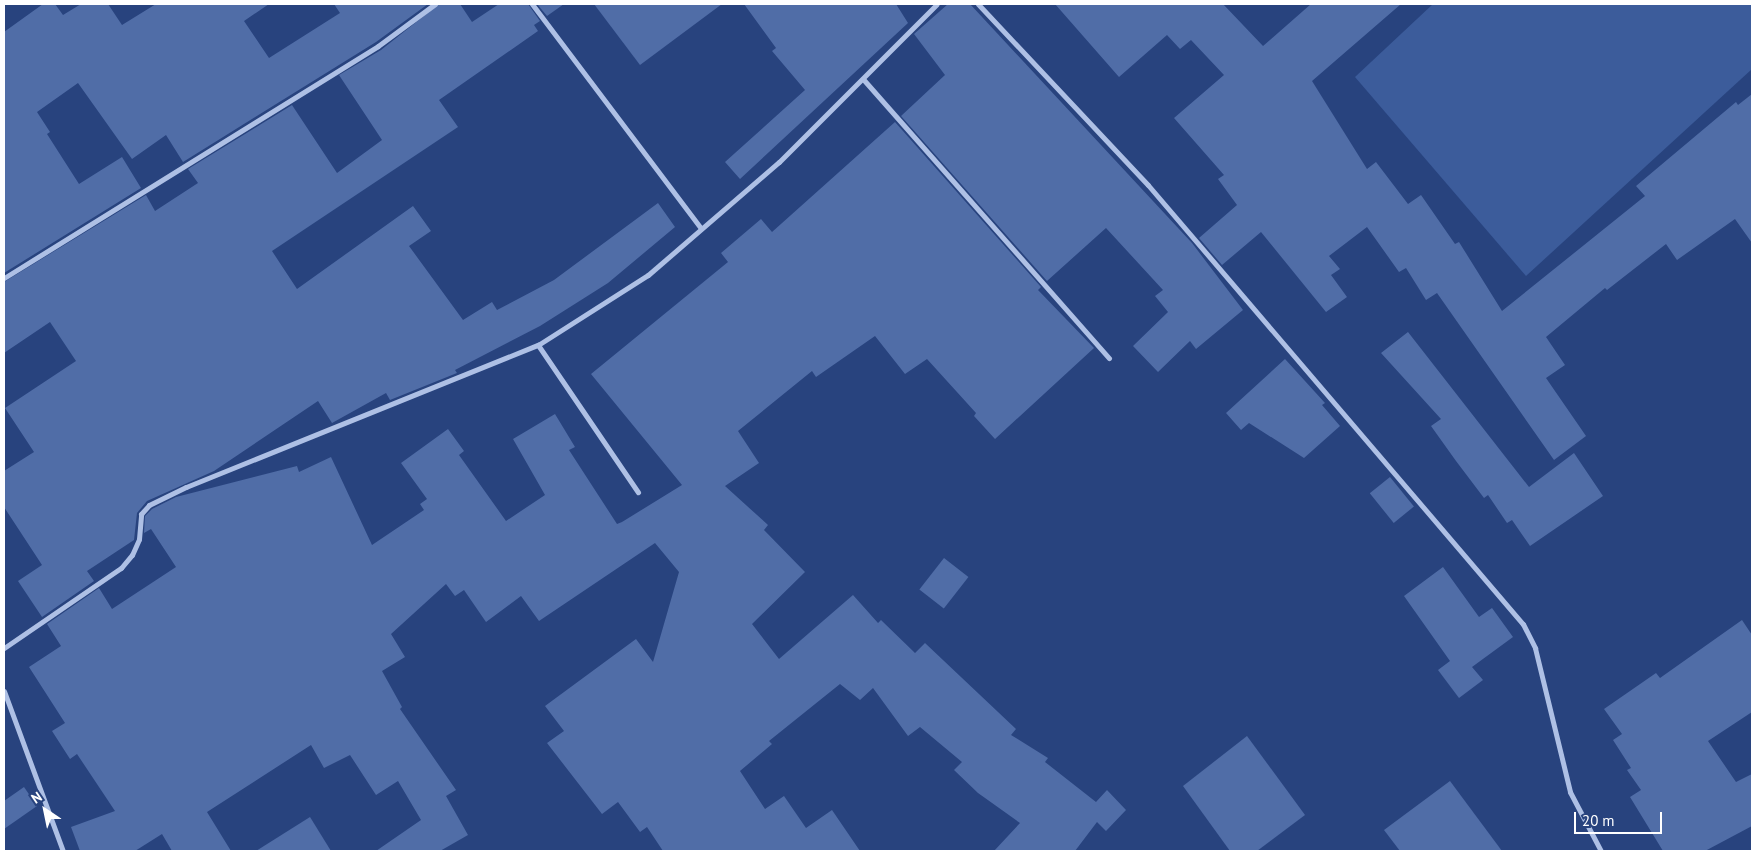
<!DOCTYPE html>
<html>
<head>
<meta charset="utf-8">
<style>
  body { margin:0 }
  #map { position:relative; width:1756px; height:855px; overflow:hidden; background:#28437e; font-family:"PT Sans",sans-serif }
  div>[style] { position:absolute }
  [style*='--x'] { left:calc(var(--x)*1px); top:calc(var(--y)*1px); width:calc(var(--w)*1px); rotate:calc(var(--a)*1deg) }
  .green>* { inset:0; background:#3c5c9b }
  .building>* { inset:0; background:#506da7; transform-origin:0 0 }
  .minor>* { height:5px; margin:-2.5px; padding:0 2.5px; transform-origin:2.5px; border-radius:2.5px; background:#aec0e5 }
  span { translate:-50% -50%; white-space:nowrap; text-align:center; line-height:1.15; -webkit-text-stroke:4px #28437e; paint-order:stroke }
  .frame { position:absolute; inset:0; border:5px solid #fff; pointer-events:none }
  .north { position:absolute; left:20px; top:785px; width:50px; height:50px; -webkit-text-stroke:4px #28437e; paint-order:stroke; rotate:326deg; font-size:14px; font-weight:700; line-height:20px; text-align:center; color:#fff }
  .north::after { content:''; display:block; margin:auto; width:18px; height:22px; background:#fff; clip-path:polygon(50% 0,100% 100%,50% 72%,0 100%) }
  .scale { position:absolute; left:1574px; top:812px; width:88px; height:22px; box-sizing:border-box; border:2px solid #fff; border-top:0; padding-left:6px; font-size:15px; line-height:18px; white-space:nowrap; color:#fff; -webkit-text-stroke:4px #28437e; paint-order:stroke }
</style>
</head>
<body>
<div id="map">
  <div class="green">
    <i style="clip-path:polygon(1433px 4px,1752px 4px,1752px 69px,1526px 276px,1355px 77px)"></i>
  </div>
  <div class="building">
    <i style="clip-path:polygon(43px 4px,55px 4px,63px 15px,81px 4px,108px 4px,122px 25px,156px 4px,269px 4px,244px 21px,269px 58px,340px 13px,334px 4px,428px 4px,376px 42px,183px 162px,166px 135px,132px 159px,78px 83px,37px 112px,50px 132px,47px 134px,79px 184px,122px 157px,141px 188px,4px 273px,4px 32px)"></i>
    <i style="clip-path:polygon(439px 4px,460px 4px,472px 22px,499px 4px,528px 4px,540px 21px,534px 25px,538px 31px,439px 100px,458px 127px,272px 251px,297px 289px,413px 206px,431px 231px,409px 246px,463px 320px,492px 302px,497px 310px,554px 280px,658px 203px,675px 227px,608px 283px,540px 326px,455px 370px,457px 373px,390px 400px,386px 393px,332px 423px,318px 401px,214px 471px,147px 501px,137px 513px,134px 540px,87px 571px,94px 581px,42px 617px,18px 581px,42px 565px,4px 507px,4px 471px,34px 452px,5px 408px,76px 361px,50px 322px,4px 353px,4px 282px,146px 195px,155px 211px,198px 183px,188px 169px,292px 105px,337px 173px,382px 140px,339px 75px,381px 50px)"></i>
    <i style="clip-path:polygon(537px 4px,564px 4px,547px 16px)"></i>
    <i style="clip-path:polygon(594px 4px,722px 4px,640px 65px)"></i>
    <i style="clip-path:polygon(744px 4px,896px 4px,908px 23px,740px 179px,725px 162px,805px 90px,772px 51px,776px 48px)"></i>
    <i style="clip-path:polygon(948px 4px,970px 4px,1192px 243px,1243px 310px,1196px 349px,1190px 341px,1158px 372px,1133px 346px,1168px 312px,1155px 296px,1163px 290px,1106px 228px,1047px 281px,901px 116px,945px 75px,914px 34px)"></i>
    <i style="clip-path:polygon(1055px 4px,1223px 4px,1263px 46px,1311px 4px,1401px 4px,1312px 81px,1367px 169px,1376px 162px,1408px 204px,1421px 195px,1455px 244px,1459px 242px,1502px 311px,1645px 196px,1636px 186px,1736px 102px,1738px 105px,1752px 94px,1752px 243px,1735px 219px,1677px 260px,1666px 244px,1607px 290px,1605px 288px,1546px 337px,1565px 365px,1546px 378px,1586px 436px,1554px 460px,1437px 293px,1426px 300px,1406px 268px,1399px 272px,1367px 227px,1329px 256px,1340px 269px,1331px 275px,1347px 297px,1326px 312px,1261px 232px,1222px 265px,1199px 238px,1237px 205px,1218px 179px,1224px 175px,1174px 118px,1224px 75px,1191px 40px,1180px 49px,1167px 35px,1119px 77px)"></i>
    <i style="clip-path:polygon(895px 122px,1041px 287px,1038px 290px,1094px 348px,995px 439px,974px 416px,976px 413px,927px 359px,905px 374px,875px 336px,816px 377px,812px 371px,738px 431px,759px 463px,725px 486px,768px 525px,764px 530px,805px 572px,752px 624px,779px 659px,853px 595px,878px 623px,881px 620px,915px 653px,925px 643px,1016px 729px,1011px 735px,1048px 758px,1045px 762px,1096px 802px,1107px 790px,1126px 810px,1106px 831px,1097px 822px,1075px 851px,994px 851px,1020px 823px,978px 793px,954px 770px,962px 762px,920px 727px,908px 736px,873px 688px,860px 700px,840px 684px,769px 741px,772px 744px,740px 771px,765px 809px,784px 796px,806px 828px,832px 810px,860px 851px,663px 851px,647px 827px,640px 832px,618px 802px,602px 814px,547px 743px,564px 731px,545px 706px,636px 639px,653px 662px,679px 572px,655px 543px,539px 621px,521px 596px,486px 622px,464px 590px,455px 596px,446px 584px,391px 634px,405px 657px,382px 671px,402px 707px,400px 709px,456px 790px,446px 796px,468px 835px,440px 851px,376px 851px,421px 820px,398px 781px,376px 795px,350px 755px,324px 768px,311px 745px,207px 812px,231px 851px,172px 851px,162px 834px,135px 851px,80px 851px,71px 827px,115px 811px,77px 754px,70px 759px,52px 731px,65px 723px,29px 667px,61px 646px,47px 624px,99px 588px,112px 609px,176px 567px,151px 529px,144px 533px,145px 516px,152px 509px,176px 497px,297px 466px,299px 472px,331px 457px,372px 545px,424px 510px,420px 504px,427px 499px,401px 463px,448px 429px,464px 451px,459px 455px,506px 521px,545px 495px,513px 439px,555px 414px,575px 447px,569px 450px,617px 524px,622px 522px,682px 485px,591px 374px,728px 262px,721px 253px,761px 219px,772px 232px)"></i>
    <i style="clip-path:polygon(1408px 332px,1529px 487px,1574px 453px,1603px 496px,1530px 546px,1512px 520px,1507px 523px,1488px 495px,1484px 498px,1456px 461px,1431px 426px,1441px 419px,1381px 353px)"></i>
    <i style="clip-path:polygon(1285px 359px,1325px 403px,1322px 405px,1340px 426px,1304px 458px,1249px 423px,1241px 430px,1226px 413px)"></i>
    <i style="left:1390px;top:477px;width:38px;height:26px;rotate:51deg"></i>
    <i style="left:944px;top:558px;width:31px;height:40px;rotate:38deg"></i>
    <i style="clip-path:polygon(1443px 567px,1479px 617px,1492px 608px,1513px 637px,1472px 667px,1483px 680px,1459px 698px,1438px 670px,1450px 661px,1404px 596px)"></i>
    <i style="clip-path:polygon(1742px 620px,1752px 635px,1752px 712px,1708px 741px,1736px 782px,1752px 774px,1752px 826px,1705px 851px,1663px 851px,1630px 797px,1641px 790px,1627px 770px,1631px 768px,1613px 740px,1622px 734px,1604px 709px,1656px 673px,1660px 678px)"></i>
    <i style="clip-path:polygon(1247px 736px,1305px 815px,1257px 851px,1230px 851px,1183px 786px)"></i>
    <i style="clip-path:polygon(1450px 781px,1502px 851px,1400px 851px,1384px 830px)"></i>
    <i style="clip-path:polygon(24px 787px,37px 806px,4px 829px,4px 801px)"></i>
    <i style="clip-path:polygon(310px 817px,331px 851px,256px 851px)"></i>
  </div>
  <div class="minor">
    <i style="--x:532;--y:4;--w:281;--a:53"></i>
    <i style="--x:978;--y:4;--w:248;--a:46.8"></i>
    <i style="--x:1148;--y:185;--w:577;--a:49.5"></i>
    <i style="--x:1523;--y:624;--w:27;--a:63"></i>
    <i style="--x:1535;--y:648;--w:148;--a:76.3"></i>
    <i style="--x:1570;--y:792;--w:67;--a:62.3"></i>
    <i style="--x:863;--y:79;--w:372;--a:48.6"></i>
    <i style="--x:4;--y:278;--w:440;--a:-31.8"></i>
    <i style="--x:378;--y:46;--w:71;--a:-36.4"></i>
    <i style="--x:538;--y:345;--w:178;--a:55.8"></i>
    <i style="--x:4;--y:648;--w:142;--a:-34.4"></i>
    <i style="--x:121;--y:568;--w:17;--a:-50"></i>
    <i style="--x:132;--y:555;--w:17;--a:-66"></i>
    <i style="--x:139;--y:539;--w:25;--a:-85"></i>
    <i style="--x:141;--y:514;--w:12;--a:-48"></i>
    <i style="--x:149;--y:505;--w:41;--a:-25.9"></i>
    <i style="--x:186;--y:487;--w:380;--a:-22"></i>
    <i style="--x:538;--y:345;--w:130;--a:-32.5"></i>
    <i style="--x:648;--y:275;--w:173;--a:-40.8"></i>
    <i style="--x:779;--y:162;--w:223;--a:-45"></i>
    <i style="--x:4;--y:691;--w:171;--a:69.8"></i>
  </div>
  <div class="frame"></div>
  <div class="north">N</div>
  <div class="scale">20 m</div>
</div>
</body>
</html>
